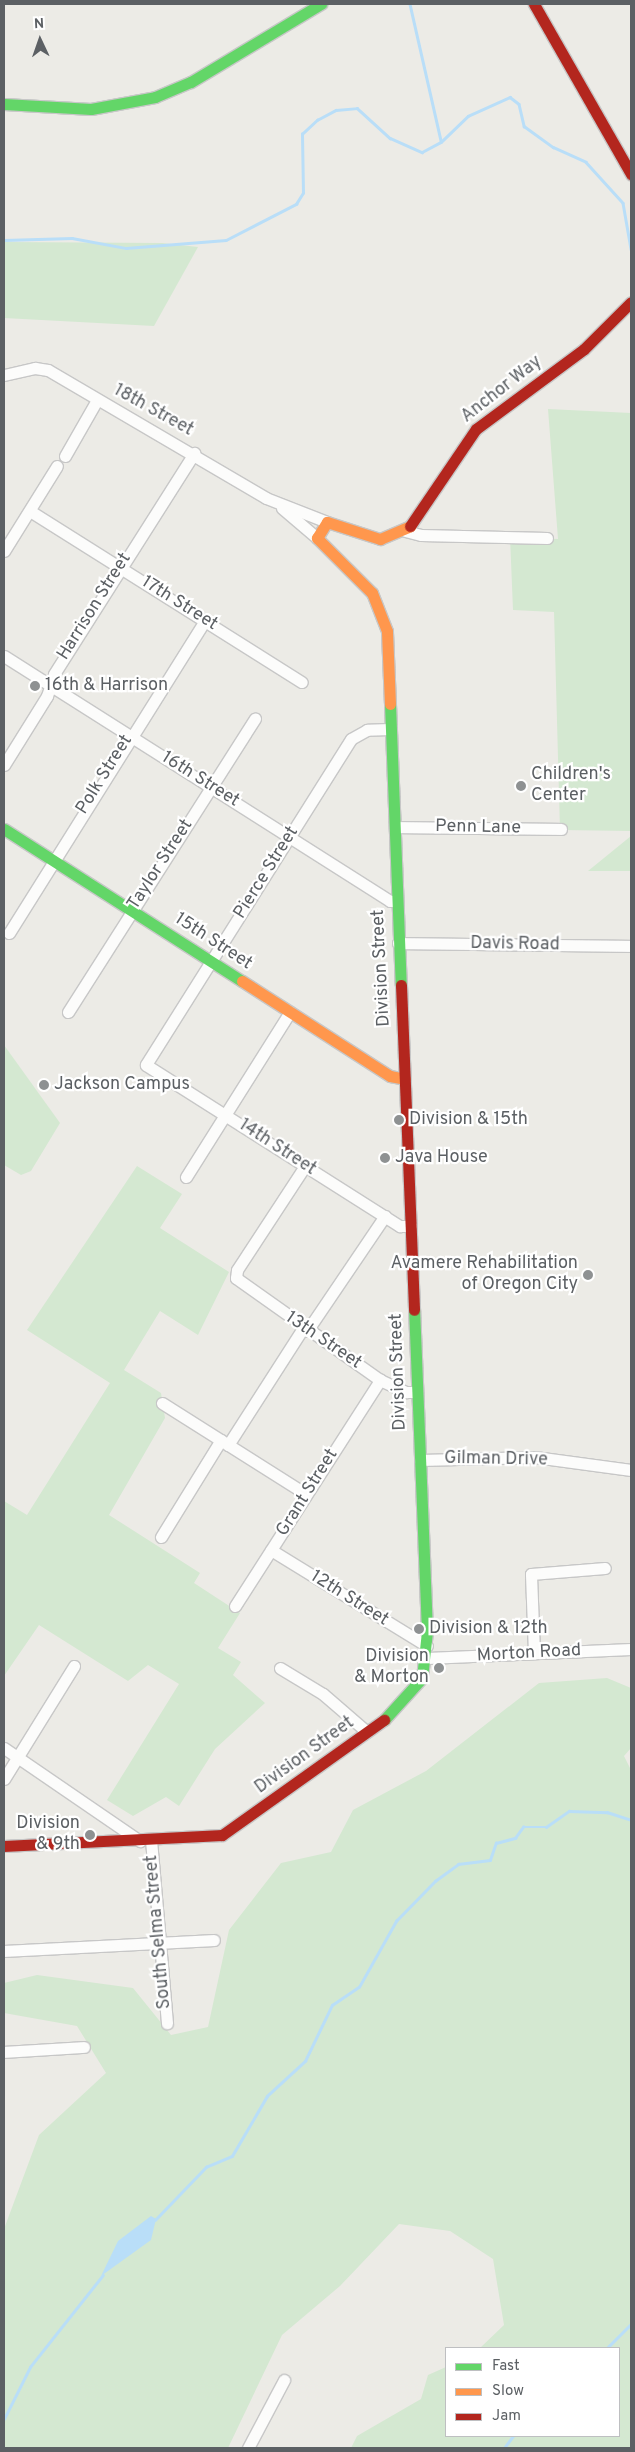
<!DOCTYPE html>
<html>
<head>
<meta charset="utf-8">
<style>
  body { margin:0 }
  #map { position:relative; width:635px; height:2452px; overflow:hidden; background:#ecebe6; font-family:Overpass,sans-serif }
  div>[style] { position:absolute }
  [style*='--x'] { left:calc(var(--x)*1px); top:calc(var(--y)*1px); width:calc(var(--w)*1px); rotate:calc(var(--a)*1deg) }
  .green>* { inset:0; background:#d4e8d1 }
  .water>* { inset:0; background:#b9def8 }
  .stream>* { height:2.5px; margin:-1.25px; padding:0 1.25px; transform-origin:1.25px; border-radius:1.25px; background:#b9def8 }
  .roads { filter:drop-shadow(1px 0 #c7c7c7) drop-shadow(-1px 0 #c7c7c7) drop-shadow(0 1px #c7c7c7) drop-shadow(0 -1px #c7c7c7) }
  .street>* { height:11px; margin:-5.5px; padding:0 5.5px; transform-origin:5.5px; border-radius:5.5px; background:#fcfcfb }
  .fast>* { height:11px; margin:-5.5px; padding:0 5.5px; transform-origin:5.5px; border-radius:5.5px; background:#63d668 }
  .slow>* { height:11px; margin:-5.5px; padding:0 5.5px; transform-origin:5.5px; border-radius:5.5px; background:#ff974d }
  .jam>* { height:11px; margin:-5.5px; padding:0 5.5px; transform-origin:5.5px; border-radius:5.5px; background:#b3261e }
  .dots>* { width:14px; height:14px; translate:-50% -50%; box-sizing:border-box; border:2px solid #fff; border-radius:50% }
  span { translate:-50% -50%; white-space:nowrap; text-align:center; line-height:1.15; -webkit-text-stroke:4.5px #fff; paint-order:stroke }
  .street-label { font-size:18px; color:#5c6064 }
  .poi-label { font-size:18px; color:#5c6064 }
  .left { translate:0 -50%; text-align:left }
  .right { translate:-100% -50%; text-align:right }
  .frame { position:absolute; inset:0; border:5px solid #5c6064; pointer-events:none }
  .legend { position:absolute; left:445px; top:2347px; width:175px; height:90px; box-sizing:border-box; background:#fff; border:1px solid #bebfc1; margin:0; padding:6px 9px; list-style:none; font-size:15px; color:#5c6064 }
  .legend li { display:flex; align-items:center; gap:10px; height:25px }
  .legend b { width:25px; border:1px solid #bebfc1 }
  .north { position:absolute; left:15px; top:15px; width:50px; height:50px; -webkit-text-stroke:4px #fff; paint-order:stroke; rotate:357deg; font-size:14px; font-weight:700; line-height:20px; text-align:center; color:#5c6064 }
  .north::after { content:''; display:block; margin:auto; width:18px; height:22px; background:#5c6064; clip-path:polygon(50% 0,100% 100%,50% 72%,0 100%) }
</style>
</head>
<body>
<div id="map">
  <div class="green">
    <i style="clip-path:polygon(4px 242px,162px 243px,198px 247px,154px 326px,4px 318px)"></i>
    <i style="clip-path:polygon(548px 409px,631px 413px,631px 831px,560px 830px,554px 612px,513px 610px,510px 537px,558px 539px)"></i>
    <i style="clip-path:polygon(631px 836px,631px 871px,588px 871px)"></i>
    <i style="clip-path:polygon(4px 1045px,60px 1123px,31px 1171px,21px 1175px,4px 1165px)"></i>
    <i style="clip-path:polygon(137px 1166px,182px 1194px,160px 1228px,229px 1272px,198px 1335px,160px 1311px,124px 1370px,161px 1393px,165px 1418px,109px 1515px,200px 1573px,194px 1583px,240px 1613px,218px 1648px,241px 1662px,233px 1675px,265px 1703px,215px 1749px,179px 1806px,166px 1797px,133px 1816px,107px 1800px,179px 1684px,148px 1665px,128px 1681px,39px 1625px,4px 1676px,4px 1501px,27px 1515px,110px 1383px,27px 1330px)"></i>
    <i style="clip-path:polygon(607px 1678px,631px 1688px,631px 1748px,624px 1756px,631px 1770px,631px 2448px,351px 2448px,357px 2436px,421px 2399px,428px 2375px,446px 2367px,446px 2436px,619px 2436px,619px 2348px,480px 2348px,504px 2325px,493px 2259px,450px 2231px,399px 2224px,340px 2286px,282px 2335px,228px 2448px,4px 2448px,4px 2229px,39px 2135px,106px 2073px,77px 2026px,4px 2013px,4px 1983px,37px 1975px,133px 1988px,171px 2035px,208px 2027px,229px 1930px,281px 1863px,331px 1852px,353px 1810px,426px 1771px,539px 1683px)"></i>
  </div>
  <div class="water">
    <i style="clip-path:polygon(151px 2216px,156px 2219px,151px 2240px,101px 2276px,118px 2241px)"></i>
  </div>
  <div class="stream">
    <i style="--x:410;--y:4;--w:140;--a:77.2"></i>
    <i style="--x:4;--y:240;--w:68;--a:-1.7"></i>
    <i style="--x:72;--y:238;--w:55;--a:10.5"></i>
    <i style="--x:126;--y:248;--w:100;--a:-4.6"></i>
    <i style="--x:226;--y:240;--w:79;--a:-27.2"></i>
    <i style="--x:296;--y:204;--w:13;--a:-58"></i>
    <i style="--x:303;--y:193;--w:59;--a:-91"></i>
    <i style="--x:302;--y:134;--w:21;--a:-43"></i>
    <i style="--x:317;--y:120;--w:21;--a:-28"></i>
    <i style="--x:336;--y:110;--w:21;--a:-5"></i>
    <i style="--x:357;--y:108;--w:45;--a:42.3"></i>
    <i style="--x:390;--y:138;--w:35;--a:24"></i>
    <i style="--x:422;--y:152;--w:21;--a:-28"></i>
    <i style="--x:441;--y:142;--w:37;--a:-44"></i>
    <i style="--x:468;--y:116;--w:46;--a:-24.3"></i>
    <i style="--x:510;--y:97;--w:11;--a:38"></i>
    <i style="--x:519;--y:104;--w:23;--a:77"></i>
    <i style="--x:524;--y:126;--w:36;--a:36"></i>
    <i style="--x:553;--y:147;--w:36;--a:24"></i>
    <i style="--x:586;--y:162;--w:55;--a:47.9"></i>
    <i style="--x:623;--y:203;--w:47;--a:80.1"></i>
    <i style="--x:155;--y:2220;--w:74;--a:-46.1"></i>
    <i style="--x:206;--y:2167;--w:28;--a:-23"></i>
    <i style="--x:232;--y:2156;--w:69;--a:-59.7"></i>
    <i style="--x:267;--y:2096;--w:52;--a:-42.6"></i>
    <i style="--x:305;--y:2061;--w:62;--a:-64.3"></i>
    <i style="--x:332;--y:2005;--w:32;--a:-34"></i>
    <i style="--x:359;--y:1987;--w:76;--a:-60.7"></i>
    <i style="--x:396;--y:1921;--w:56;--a:-45.7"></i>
    <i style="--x:435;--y:1881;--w:29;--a:-36"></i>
    <i style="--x:458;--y:1864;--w:32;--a:-7"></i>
    <i style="--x:490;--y:1860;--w:18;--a:-71"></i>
    <i style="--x:496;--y:1843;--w:20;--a:-15"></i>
    <i style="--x:515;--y:1838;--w:14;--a:-54"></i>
    <i style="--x:523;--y:1827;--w:23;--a:0"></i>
    <i style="--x:546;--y:1827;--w:28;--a:-35"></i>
    <i style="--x:569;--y:1811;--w:38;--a:2"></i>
    <i style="--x:607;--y:1812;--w:25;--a:18"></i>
    <i style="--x:607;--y:2348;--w:34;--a:-45"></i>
    <i style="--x:4;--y:2419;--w:58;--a:-63.4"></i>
    <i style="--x:30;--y:2367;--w:117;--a:-51.6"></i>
    <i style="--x:504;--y:2448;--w:15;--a:-53"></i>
  </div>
  <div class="roads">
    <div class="street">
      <i style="--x:4;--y:375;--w:32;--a:-13"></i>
      <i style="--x:35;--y:368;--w:13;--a:9"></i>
      <i style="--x:48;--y:370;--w:253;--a:30.4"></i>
      <i style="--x:266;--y:498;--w:66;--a:21.5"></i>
      <i style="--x:65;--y:456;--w:64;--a:-60.3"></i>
      <i style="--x:282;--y:508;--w:46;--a:40.6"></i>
      <i style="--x:30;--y:511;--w:321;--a:32.2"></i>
      <i style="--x:405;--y:531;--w:16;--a:14"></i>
      <i style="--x:421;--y:535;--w:126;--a:1.4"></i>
      <i style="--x:4;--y:551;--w:100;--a:-58.1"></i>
      <i style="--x:4;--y:656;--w:457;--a:32.4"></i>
      <i style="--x:390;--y:901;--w:6;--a:0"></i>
      <i style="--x:390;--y:729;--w:23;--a:178"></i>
      <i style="--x:367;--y:730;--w:18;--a:151"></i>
      <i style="--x:351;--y:739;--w:385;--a:122.2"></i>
      <i style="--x:146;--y:1065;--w:301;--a:32.4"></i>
      <i style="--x:400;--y:1226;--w:11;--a:0"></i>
      <i style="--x:4;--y:765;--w:81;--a:-58.1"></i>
      <i style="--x:47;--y:696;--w:23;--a:-72"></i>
      <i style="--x:54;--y:674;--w:262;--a:-57.6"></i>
      <i style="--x:395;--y:827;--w:166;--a:0.7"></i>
      <i style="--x:9;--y:933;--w:369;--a:-57.9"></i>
      <i style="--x:398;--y:943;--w:233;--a:0.7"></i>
      <i style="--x:68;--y:1012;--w:348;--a:-57.5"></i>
      <i style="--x:305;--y:1166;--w:124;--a:123.2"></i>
      <i style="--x:237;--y:1270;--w:8;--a:97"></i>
      <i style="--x:236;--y:1278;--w:176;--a:35.3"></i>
      <i style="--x:380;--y:1380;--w:29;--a:25"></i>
      <i style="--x:406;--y:1392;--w:11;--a:0"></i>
      <i style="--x:186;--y:1177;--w:195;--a:-57.8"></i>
      <i style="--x:307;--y:1331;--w:139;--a:-55.9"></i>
      <i style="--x:162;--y:1403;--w:170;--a:32.3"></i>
      <i style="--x:228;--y:1445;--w:139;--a:-57.3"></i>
      <i style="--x:420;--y:1460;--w:115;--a:-1.5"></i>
      <i style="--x:535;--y:1457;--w:97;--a:7.7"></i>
      <i style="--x:161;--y:1537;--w:114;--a:-58.3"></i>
      <i style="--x:271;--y:1550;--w:183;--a:31.6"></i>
      <i style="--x:235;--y:1606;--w:269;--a:-57.3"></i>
      <i style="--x:534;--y:1653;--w:79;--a:-92.2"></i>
      <i style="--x:531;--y:1574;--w:74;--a:-4.6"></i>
      <i style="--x:427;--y:1658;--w:204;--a:-2.5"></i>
      <i style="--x:280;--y:1668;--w:50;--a:31.2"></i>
      <i style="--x:323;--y:1694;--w:58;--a:40.8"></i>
      <i style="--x:4;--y:1748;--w:165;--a:34.4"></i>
      <i style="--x:4;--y:1779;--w:133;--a:-58.2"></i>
      <i style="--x:151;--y:1840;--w:184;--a:85"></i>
      <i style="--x:4;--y:1951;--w:210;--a:-3"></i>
      <i style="--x:4;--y:2052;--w:80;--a:-3.6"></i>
      <i style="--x:248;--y:2448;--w:77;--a:-62.1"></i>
    </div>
    <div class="fast">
      <i style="--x:4;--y:104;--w:87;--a:3.3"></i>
      <i style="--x:91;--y:109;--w:65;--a:-10.6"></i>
      <i style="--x:155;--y:97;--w:39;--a:-23"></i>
      <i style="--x:191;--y:82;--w:152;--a:-31"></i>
      <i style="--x:390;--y:704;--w:281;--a:87.8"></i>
      <i style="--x:4;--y:829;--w:282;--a:32.6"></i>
      <i style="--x:384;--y:1720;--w:57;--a:-47.9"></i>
      <i style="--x:422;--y:1678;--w:47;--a:-83.9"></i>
      <i style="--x:427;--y:1631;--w:321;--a:-92.3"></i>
    </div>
    <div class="slow">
      <i style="--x:390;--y:704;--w:73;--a:-92.4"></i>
      <i style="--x:387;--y:631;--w:41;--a:-111.5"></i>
      <i style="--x:372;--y:593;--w:78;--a:-135"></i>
      <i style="--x:317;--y:538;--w:19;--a:-58"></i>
      <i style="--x:327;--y:522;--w:56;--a:17.8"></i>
      <i style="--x:380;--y:539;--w:33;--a:-23"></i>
      <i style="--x:242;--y:981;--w:176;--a:32.7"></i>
      <i style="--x:390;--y:1076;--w:15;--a:11"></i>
    </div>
    <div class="jam">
      <i style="--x:534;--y:4;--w:196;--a:60.3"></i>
      <i style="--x:410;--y:526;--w:117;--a:-55.8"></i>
      <i style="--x:476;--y:429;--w:134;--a:-36.5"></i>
      <i style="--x:584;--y:349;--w:66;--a:-45"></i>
      <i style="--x:401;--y:985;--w:325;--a:87.7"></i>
      <i style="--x:4;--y:1846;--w:218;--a:-2.9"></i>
      <i style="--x:222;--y:1835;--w:199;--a:-35.4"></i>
    </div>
  </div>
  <div class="dots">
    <i style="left:35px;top:686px;background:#8e9192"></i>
    <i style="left:521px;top:786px;background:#8e9192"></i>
    <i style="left:44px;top:1085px;background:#8e9192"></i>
    <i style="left:399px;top:1120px;background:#8e9192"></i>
    <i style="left:385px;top:1158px;background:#8e9192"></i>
    <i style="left:588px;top:1275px;background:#8e9192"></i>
    <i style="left:419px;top:1629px;background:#8e9192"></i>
    <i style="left:439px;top:1668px;background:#8e9192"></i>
    <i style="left:90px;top:1835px;background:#8e9192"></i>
  </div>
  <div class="street-label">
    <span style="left:502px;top:390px;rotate:-38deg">Anchor Way</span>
    <span style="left:153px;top:411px;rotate:29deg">18th Street</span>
    <span style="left:179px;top:604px;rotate:32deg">17th Street</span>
    <span style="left:95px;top:607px;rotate:-58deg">Harrison Street</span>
    <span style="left:105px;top:775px;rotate:-58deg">Polk Street</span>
    <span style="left:200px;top:780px;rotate:32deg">16th Street</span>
    <span style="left:478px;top:828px;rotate:1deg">Penn Lane</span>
    <span style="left:161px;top:865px;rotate:-57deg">Taylor Street</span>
    <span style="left:267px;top:873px;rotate:-58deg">Pierce Street</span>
    <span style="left:213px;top:942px;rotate:33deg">15th Street</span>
    <span style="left:515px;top:945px;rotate:1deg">Davis Road</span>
    <span style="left:382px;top:968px;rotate:-93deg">Division Street</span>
    <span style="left:277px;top:1148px;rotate:33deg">14th Street</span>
    <span style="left:323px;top:1341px;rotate:34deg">13th Street</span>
    <span style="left:399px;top:1372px;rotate:-92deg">Division Street</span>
    <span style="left:496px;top:1460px;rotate:1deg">Gilman Drive</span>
    <span style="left:308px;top:1493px;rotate:-58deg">Grant Street</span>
    <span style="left:349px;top:1599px;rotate:32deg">12th Street</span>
    <span style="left:529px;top:1654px;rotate:-3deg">Morton Road</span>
    <span style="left:305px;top:1756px;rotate:-36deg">Division Street</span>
    <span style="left:159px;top:1932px;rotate:-95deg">South Selma Street</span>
  </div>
  <div class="poi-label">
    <span class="left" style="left:45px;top:686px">16th &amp; Harrison</span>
    <span class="left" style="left:531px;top:786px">Children's<br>Center</span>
    <span class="left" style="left:54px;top:1085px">Jackson Campus</span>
    <span class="left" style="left:409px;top:1120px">Division &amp; 15th</span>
    <span class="left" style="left:395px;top:1158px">Java House</span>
    <span class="right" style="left:578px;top:1275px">Avamere Rehabilitation<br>of Oregon City</span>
    <span class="left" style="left:429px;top:1629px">Division &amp; 12th</span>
    <span class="right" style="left:429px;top:1668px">Division<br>&amp; Morton</span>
    <span class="right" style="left:80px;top:1835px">Division<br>&amp; 9th</span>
  </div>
  <div class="frame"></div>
  <ul class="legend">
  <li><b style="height:6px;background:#63d668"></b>Fast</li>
  <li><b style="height:6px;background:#ff974d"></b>Slow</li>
  <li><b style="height:6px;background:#b3261e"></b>Jam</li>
  </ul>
  <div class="north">N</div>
</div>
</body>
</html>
